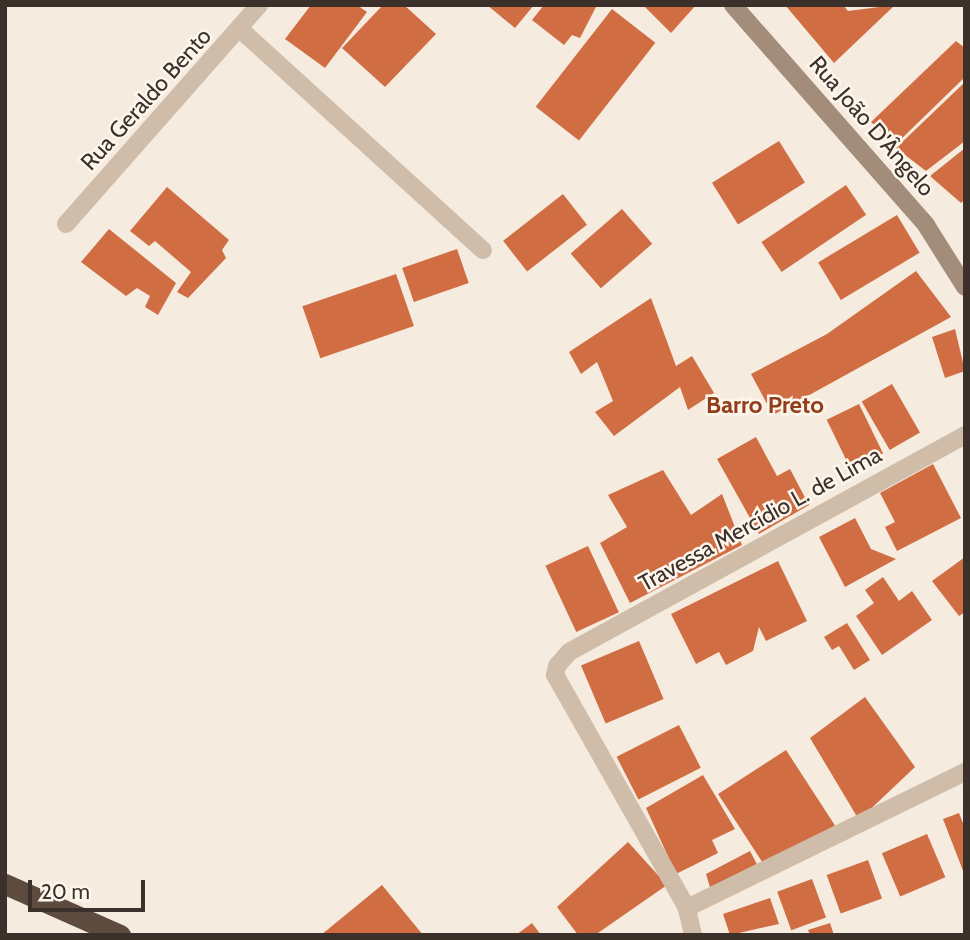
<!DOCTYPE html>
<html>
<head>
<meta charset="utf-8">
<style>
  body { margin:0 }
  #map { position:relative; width:970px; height:940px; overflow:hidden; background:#f5ecdf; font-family:Cabin,sans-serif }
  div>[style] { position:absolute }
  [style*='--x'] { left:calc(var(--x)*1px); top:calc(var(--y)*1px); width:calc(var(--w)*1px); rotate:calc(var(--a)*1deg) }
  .building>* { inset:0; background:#d06d43; transform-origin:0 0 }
  .street>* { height:18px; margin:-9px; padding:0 9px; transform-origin:9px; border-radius:9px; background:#cfbdaa }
  .secondary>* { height:18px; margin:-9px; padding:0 9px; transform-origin:9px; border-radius:9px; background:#a38c7a }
  .highway>* { height:21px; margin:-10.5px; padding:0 10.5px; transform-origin:10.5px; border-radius:10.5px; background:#5d4b40 }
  span { translate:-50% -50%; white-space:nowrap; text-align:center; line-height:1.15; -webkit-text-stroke:5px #fcf6ed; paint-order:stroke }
  .street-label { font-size:23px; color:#3c302a }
  .neighbourhood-label { font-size:24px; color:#923e1b; font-weight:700 }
  .frame { position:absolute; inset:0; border:7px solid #3c302a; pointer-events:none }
  .scale { position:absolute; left:28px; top:880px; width:117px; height:32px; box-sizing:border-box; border:4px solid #3c302a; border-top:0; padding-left:9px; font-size:21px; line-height:24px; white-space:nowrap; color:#3c302a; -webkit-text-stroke:5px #fcf6ed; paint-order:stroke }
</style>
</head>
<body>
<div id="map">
  <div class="building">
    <i style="clip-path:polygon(311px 5px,357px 5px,367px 12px,325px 68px,285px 39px)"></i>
    <i style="clip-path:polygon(383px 5px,404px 5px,436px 34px,385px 87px,342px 48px)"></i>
    <i style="clip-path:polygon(487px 5px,534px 5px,515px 28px)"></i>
    <i style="clip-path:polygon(544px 5px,597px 5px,580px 38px,572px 35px,564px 45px,532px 20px)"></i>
    <i style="clip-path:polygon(643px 5px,696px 5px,671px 33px)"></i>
    <i style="clip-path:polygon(785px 5px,843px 5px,848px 11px,895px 5px,834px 63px)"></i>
    <i style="left:612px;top:9px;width:55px;height:124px;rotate:38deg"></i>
    <i style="clip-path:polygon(956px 41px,965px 48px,965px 77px,896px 144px,871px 122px)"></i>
    <i style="clip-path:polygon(965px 82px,965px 141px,926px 171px,896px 148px)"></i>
    <i style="left:779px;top:141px;width:49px;height:79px;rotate:58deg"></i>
    <i style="clip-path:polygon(965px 148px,965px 199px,961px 203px,930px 176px)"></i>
    <i style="left:846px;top:185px;width:36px;height:102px;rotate:56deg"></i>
    <i style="clip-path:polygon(167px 187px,229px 240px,222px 250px,226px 258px,188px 298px,177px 292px,191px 272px,155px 241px,149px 246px,130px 231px)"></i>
    <i style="left:563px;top:194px;width:39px;height:76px;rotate:52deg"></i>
    <i style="left:622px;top:209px;width:46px;height:68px;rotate:49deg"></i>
    <i style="left:897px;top:215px;width:44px;height:92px;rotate:59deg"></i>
    <i style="clip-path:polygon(109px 229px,176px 283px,158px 315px,145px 307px,150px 296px,137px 288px,126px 296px,81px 262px)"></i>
    <i style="left:457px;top:249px;width:36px;height:58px;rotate:71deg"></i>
    <i style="clip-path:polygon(916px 271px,951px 317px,773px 415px,751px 374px,827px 334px)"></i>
    <i style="left:396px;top:274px;width:55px;height:99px;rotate:71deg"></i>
    <i style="clip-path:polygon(651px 298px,676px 366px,692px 356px,714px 393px,688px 410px,680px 387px,614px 436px,595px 412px,613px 401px,597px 362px,581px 374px,569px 352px)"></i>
    <i style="clip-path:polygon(955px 329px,965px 371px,945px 378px,932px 337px)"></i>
    <i style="left:892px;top:384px;width:56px;height:35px;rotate:60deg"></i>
    <i style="left:859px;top:404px;width:55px;height:36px;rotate:64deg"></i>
    <i style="clip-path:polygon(756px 437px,777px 476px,790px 469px,809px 505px,759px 534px,717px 459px)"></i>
    <i style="clip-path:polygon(933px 464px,961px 518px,897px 551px,885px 527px,895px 522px,880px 493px)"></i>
    <i style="clip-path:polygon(663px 470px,691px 515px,722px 494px,742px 545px,630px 603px,600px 543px,627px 527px,608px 495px)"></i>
    <i style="clip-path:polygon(855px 518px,871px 549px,896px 559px,845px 587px,819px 537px)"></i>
    <i style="left:588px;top:546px;width:73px;height:47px;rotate:65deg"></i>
    <i style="clip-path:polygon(965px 557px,965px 612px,959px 616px,932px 581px)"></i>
    <i style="clip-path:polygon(778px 561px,807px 621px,766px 641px,759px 627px,753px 651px,726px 665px,719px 652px,696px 664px,671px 614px)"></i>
    <i style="clip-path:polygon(883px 577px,899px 601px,912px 591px,932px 620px,882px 655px,856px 616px,874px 603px,865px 590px)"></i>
    <i style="clip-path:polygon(847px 623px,870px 660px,854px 670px,839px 646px,832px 650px,824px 637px)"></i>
    <i style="left:639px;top:641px;width:63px;height:63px;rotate:67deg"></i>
    <i style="clip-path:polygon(865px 697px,915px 767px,859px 820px,810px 738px)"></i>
    <i style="left:679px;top:725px;width:48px;height:70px;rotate:63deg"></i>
    <i style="left:786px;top:750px;width:90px;height:81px;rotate:57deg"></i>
    <i style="clip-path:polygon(703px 775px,735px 829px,712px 840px,718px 853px,676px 874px,646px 808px)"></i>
    <i style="clip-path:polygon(959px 813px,965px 828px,965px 876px,943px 819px)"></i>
    <i style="left:927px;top:834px;width:47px;height:49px;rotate:67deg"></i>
    <i style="clip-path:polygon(628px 842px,667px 885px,595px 935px,578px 935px,557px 907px)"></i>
    <i style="clip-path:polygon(750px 851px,761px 872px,712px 894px,706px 874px)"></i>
    <i style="left:868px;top:860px;width:41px;height:44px;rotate:70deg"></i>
    <i style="left:812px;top:879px;width:41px;height:37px;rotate:70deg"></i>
    <i style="clip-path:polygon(382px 885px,423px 935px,321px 935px)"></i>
    <i style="clip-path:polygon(770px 898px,779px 924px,730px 935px,723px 914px)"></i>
    <i style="clip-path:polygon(532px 923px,541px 935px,516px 935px)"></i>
    <i style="clip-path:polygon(830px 923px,834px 935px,810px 935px,808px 930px)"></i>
  </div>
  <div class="street">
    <i style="--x:241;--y:30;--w:327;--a:42.3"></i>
    <i style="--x:66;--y:224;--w:292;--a:-48.6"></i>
    <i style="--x:687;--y:908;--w:309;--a:-26.1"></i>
    <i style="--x:693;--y:935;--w:28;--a:-103"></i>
    <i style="--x:687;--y:908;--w:268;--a:-119.5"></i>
    <i style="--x:555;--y:675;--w:9;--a:-77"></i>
    <i style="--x:557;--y:666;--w:18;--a:-49"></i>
    <i style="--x:569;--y:652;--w:452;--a:-28.7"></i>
  </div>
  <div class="secondary">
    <i style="--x:733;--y:5;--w:293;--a:48.7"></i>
    <i style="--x:926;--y:225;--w:73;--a:57.8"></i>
  </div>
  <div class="highway">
    <i style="--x:5;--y:884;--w:126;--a:23.9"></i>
  </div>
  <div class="street-label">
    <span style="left:146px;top:99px;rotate:-48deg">Rua Geraldo Bento</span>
    <span style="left:872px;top:126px;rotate:49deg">Rua João D'Ângelo</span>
    <span style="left:760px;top:519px;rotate:-29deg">Travessa Mercídio L. de Lima</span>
  </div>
  <div class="neighbourhood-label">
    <span style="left:765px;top:405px">Barro Preto</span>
  </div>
  <div class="frame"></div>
  <div class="scale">20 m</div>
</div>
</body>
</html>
